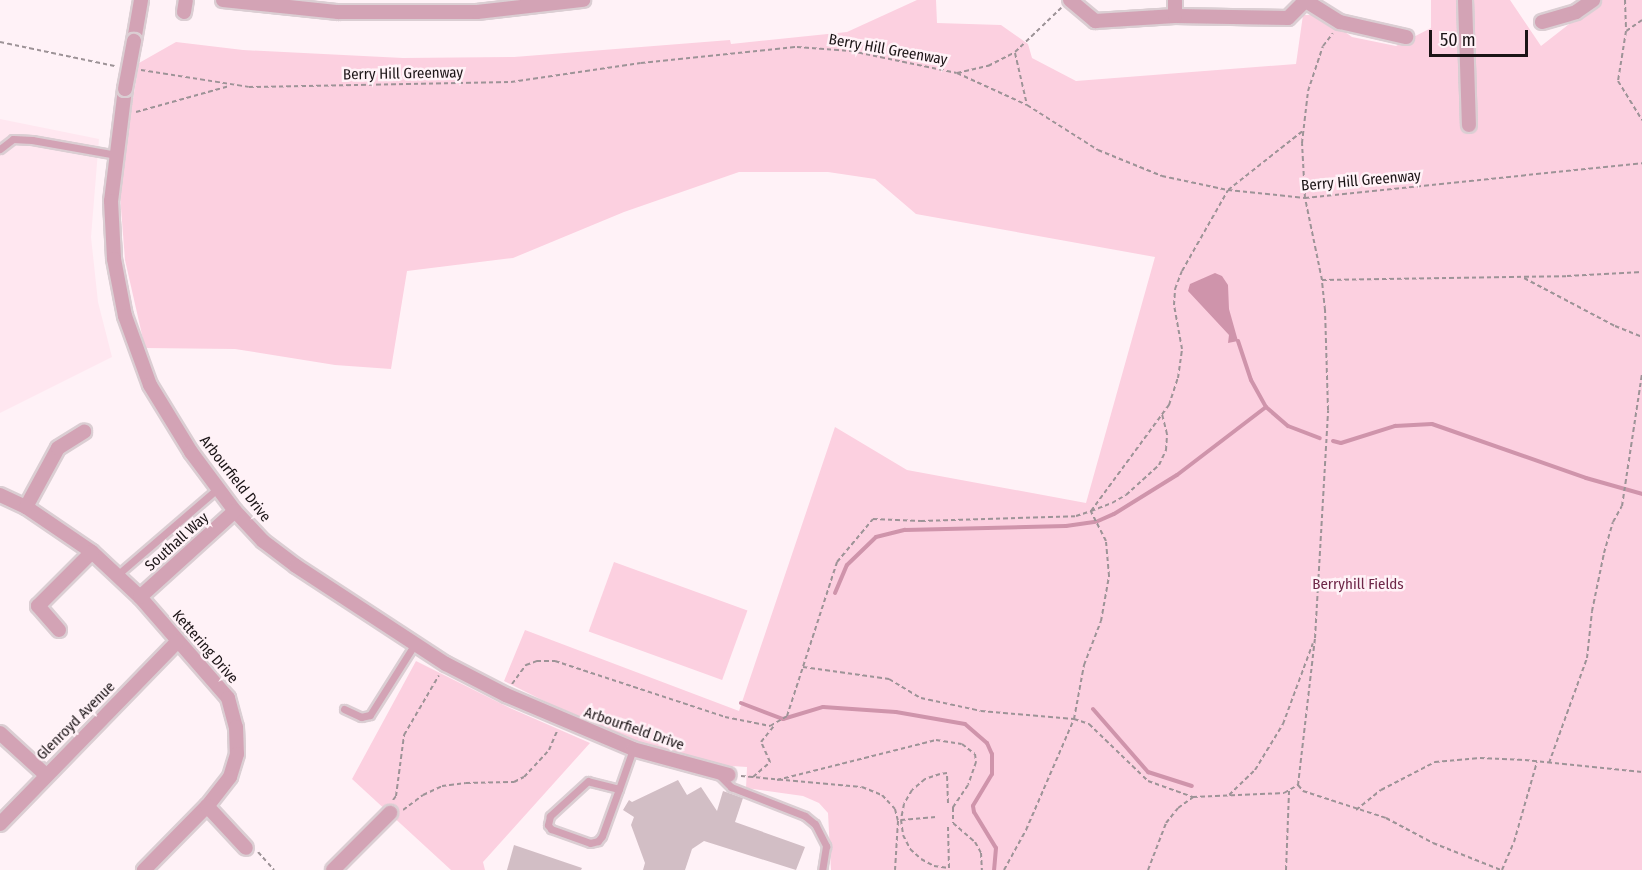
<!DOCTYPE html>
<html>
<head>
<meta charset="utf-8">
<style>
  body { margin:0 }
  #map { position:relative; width:1642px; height:870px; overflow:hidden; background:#fff2f7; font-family:"Fira Sans Condensed",sans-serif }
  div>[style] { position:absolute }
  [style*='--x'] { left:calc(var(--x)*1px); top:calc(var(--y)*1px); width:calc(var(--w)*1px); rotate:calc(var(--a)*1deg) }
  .built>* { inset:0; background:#ffe7f0 }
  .green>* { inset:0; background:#fcd0e0; transform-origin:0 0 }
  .water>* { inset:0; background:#cf94ab }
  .stream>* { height:4px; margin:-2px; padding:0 2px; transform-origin:2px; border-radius:2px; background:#cf94ab }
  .building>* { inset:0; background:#d2bec5 }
  .path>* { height:2px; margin-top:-1px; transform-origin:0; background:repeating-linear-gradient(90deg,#9d9397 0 4.5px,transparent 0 7.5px) }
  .roads { filter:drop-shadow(2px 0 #dbced3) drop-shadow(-2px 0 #dbced3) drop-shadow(0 2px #dbced3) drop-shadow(0 -2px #dbced3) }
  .lane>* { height:7px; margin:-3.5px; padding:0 3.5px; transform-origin:3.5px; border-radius:3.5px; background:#d3a3b5 }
  .street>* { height:14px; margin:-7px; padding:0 7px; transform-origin:7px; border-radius:7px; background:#d3a3b5 }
  .bridges { filter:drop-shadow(2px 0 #dbced3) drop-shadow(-2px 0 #dbced3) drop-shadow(0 2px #dbced3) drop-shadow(0 -2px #dbced3) }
  .street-bridge>* { height:14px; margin:-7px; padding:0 7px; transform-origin:7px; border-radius:7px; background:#d3a3b5 }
  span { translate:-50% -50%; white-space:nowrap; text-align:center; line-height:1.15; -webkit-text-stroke:5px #fff2f7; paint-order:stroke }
  .street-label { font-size:15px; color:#1b1416 }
  .park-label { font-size:15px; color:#6e2748 }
  .scale { position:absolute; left:1429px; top:30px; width:99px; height:27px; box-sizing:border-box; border:3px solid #1b1416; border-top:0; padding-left:8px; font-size:18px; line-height:21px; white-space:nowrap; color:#1b1416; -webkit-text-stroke:4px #fff2f7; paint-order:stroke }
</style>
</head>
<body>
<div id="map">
  <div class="built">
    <i style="clip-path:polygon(0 119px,99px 139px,91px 237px,98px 302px,112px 357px,0 413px)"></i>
  </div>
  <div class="green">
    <i style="clip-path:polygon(917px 0,936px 0,937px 23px,1001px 25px,1028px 44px,1032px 58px,1076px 81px,1296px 64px,1303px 15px,1321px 15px,1352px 37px,1396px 46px,1431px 28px,1431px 0,1510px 0,1541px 46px,1600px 0,1642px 0,1642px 870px,831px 870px,828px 813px,819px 803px,803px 796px,746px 788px,747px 767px,717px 765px,677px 757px,592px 725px,504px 681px,525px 630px,739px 711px,835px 427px,907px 470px,1086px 503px,1155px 257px,916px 214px,875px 179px,828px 172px,739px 172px,624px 212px,513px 258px,407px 271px,391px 369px,335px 365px,235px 349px,145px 348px,125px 260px,119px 182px,139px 63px,176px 42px,243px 50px,403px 58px,514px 57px,730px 40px,731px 44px,847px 32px)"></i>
    <i style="left:614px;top:562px;width:142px;height:74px;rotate:20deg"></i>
    <i style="clip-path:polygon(416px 661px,510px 708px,590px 743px,483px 862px,485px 870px,451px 870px,352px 779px)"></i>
  </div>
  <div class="water">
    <i style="clip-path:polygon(1215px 273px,1222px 276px,1228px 285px,1229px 309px,1238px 341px,1228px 343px,1229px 335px,1188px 291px,1190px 284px)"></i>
  </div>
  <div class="stream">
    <i style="--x:1238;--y:341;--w:41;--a:71.6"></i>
    <i style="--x:1251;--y:380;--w:31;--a:61"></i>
    <i style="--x:1266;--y:407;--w:29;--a:41"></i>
    <i style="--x:1288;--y:426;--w:34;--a:21"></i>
    <i style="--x:1333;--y:441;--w:8;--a:14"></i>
    <i style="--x:1341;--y:443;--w:57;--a:-17.5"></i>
    <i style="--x:1395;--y:426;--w:37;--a:-3"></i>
    <i style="--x:1432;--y:424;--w:163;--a:19.3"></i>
    <i style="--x:1586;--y:478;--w:58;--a:15.9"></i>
    <i style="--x:1098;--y:521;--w:17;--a:-24"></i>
    <i style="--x:1114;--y:514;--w:74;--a:-31.8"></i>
    <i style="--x:1177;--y:475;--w:112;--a:-37.4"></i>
    <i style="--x:835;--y:593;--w:30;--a:-67"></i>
    <i style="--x:847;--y:565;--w:40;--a:-44"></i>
    <i style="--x:876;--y:537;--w:30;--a:-14"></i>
    <i style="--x:905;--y:530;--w:161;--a:-1.4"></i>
    <i style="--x:1066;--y:526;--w:30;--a:-8"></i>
    <i style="--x:741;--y:703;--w:45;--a:20.9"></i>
    <i style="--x:783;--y:719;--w:42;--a:-16.7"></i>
    <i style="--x:823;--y:707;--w:73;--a:3.9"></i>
    <i style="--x:896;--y:712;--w:70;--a:9.9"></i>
    <i style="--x:965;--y:724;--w:29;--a:41"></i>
    <i style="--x:987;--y:743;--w:12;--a:66"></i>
    <i style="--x:992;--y:754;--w:20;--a:90"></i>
    <i style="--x:992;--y:774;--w:37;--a:121"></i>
    <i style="--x:973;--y:806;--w:6;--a:81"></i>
    <i style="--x:974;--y:812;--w:42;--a:58.6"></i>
    <i style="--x:996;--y:848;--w:22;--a:95"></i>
    <i style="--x:1093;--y:709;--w:84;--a:48.9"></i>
    <i style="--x:1148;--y:772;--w:46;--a:17.7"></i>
  </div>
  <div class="building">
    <i style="clip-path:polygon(678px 780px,687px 795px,701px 787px,717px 811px,723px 791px,743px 798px,735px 822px,805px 847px,796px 870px,704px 841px,692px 849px,685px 870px,643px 870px,645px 863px,631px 825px,634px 817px,623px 810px,629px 800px,632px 802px)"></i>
    <i style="clip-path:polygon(514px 845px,582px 868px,581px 870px,507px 870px)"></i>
  </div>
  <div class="path">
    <i style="--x:1625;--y:0;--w:30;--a:88"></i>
    <i style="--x:1642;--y:20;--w:19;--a:145"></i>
    <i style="--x:1626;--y:31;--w:51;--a:99.1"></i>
    <i style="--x:1618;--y:81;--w:46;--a:58.4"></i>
    <i style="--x:0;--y:42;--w:117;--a:11.8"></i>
    <i style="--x:1015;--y:53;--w:53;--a:77"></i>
    <i style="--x:141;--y:70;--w:109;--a:8.9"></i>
    <i style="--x:249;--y:87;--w:262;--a:-1.1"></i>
    <i style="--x:511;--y:82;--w:131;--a:-8.3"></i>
    <i style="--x:641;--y:63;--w:157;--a:-5.9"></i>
    <i style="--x:797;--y:47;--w:54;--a:4.2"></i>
    <i style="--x:851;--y:51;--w:108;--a:11.7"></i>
    <i style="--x:957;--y:73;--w:77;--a:24.6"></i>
    <i style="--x:1027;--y:105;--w:84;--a:32.4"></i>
    <i style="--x:1098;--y:150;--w:69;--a:22.1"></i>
    <i style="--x:1162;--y:176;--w:67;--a:12"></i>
    <i style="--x:1228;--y:190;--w:77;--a:5.9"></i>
    <i style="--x:1305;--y:198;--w:339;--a:-5.9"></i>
    <i style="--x:957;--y:73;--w:32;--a:-13"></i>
    <i style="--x:988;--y:66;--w:30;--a:-27"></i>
    <i style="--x:1015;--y:52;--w:64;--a:-43.7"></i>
    <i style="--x:136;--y:112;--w:97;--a:-15.6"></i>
    <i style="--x:1524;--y:278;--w:103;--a:27.8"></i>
    <i style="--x:1615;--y:326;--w:29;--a:22"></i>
    <i style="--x:1322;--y:280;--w:245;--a:-0.9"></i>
    <i style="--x:1567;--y:276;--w:75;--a:-3.1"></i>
    <i style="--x:803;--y:667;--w:87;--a:7.9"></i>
    <i style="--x:889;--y:679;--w:37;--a:31"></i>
    <i style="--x:921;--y:698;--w:61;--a:12.2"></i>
    <i style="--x:981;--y:711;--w:93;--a:4.9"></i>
    <i style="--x:1074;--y:719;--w:16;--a:18"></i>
    <i style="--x:1089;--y:724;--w:82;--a:44"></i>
    <i style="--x:1148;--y:781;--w:48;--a:19.6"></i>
    <i style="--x:512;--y:684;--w:24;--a:-54"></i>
    <i style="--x:526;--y:665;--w:12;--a:-20"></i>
    <i style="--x:537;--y:661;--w:18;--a:0"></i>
    <i style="--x:555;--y:661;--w:179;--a:18.2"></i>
    <i style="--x:725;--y:717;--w:46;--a:11.3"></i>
    <i style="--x:770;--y:726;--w:20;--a:-30"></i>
    <i style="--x:787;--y:716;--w:162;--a:-72"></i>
    <i style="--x:837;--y:562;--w:56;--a:-50.1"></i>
    <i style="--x:873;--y:519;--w:48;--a:2.4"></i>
    <i style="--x:921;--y:521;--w:155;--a:-1.8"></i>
    <i style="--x:1076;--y:516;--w:16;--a:-18"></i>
    <i style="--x:1091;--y:511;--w:132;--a:-53.7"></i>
    <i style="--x:1169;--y:405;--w:28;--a:-72"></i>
    <i style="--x:1178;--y:378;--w:29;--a:-82"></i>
    <i style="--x:1182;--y:349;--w:45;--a:-100.3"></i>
    <i style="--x:1174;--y:305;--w:16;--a:-86"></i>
    <i style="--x:1175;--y:289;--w:19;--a:-69"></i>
    <i style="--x:1182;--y:271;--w:93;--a:-60.4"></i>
    <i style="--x:1228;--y:190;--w:97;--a:-38.3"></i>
    <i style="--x:1549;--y:763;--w:112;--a:-70.1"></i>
    <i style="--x:1587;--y:658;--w:47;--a:-83.9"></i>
    <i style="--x:1592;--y:611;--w:59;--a:-78.3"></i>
    <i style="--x:1604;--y:553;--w:32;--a:-74"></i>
    <i style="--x:1613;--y:522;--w:18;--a:-61"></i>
    <i style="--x:1622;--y:506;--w:134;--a:-81.4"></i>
    <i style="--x:741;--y:776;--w:121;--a:5.2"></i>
    <i style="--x:862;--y:787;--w:22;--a:22"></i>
    <i style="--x:882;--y:795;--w:19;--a:47"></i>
    <i style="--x:895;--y:809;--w:12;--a:76"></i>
    <i style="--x:898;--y:821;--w:49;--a:93.5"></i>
    <i style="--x:753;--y:777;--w:23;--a:-41"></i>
    <i style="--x:770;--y:762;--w:22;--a:-114"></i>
    <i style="--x:761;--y:742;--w:21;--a:-51"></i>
    <i style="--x:777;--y:780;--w:164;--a:-14.1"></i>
    <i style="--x:936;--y:740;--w:26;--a:9"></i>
    <i style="--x:962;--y:744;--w:16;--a:38"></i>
    <i style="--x:975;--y:754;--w:8;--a:83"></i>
    <i style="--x:976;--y:762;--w:24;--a:109"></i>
    <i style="--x:968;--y:785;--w:27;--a:124"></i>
    <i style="--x:953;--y:807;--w:16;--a:90"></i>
    <i style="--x:953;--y:823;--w:29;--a:41"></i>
    <i style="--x:975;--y:842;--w:13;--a:61"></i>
    <i style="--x:981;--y:853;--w:17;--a:87"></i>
    <i style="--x:1298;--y:785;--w:8;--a:50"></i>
    <i style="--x:1303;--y:791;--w:87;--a:18"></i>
    <i style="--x:1386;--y:818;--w:53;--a:28"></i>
    <i style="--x:1433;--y:843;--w:73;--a:21.7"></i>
    <i style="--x:1229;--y:795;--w:36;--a:-44"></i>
    <i style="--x:1255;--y:770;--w:54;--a:-58.7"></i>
    <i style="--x:1283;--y:724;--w:86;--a:-69.7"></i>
    <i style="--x:393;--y:800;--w:5;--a:-53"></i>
    <i style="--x:396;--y:796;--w:62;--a:-82.5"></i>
    <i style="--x:404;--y:735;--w:69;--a:-59.7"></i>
    <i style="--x:948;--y:803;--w:30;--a:-92"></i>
    <i style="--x:947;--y:773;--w:7;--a:172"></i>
    <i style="--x:940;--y:774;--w:16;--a:162"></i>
    <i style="--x:925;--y:779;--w:17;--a:140"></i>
    <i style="--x:912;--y:790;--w:16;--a:120"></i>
    <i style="--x:904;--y:804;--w:16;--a:101"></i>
    <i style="--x:901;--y:820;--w:15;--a:82"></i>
    <i style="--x:903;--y:835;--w:16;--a:63"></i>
    <i style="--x:910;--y:849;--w:15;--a:42"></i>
    <i style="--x:921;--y:859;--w:15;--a:28"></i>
    <i style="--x:934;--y:866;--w:15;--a:8"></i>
    <i style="--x:949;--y:868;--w:41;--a:-91.4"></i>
    <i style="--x:403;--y:810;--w:25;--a:-37"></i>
    <i style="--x:423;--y:795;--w:21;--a:-25"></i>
    <i style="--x:442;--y:786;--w:24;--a:-7"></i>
    <i style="--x:466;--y:783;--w:48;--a:-1.2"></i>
    <i style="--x:514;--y:782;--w:11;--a:-27"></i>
    <i style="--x:524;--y:777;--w:37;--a:-47"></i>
    <i style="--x:549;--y:750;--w:21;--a:-67"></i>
    <i style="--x:1356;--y:810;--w:32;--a:-39"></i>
    <i style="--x:1381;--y:790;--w:61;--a:-27.4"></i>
    <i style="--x:1435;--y:762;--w:45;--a:-5.1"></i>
    <i style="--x:1480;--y:758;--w:45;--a:2.5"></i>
    <i style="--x:1525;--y:760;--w:118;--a:5.9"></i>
    <i style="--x:901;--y:820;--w:35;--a:-5"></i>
    <i style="--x:258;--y:852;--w:24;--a:48"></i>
    <i style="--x:1004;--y:870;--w:46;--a:-61.2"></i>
    <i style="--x:1026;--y:830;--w:121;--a:-66.6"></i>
    <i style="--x:1074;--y:719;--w:55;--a:-79.5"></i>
    <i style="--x:1084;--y:665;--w:47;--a:-68.9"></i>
    <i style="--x:1101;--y:621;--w:46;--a:-79.9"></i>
    <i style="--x:1109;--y:576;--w:35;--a:-95"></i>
    <i style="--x:1106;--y:541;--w:34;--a:-117"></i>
    <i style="--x:1091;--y:511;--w:22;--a:-21"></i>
    <i style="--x:1112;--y:503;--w:16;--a:-30"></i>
    <i style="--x:1126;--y:495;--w:45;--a:-42.3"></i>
    <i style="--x:1159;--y:465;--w:17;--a:-65"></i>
    <i style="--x:1166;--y:450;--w:16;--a:-86"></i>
    <i style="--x:1167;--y:434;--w:21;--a:-104"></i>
    <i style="--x:1148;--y:870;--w:50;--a:-69"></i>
    <i style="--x:1166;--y:823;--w:19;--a:-51"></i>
    <i style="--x:1178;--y:808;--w:19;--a:-36"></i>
    <i style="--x:1193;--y:797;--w:91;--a:-2.5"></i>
    <i style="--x:1284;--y:793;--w:16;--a:-30"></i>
    <i style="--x:1298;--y:785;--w:148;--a:-83.4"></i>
    <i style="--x:1315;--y:638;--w:228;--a:-86.7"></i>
    <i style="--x:1328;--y:410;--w:100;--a:-91.7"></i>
    <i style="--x:1325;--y:310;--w:30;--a:-96"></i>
    <i style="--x:1322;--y:280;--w:84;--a:-101.7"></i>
    <i style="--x:1305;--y:198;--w:55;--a:-93.1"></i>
    <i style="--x:1302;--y:143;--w:52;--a:-83.4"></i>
    <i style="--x:1308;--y:91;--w:47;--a:-71.6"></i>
    <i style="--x:1323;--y:46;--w:16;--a:-52"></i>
    <i style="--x:1286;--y:870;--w:79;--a:-87.8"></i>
    <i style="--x:1502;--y:870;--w:30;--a:-67"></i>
    <i style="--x:1514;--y:842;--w:83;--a:-74"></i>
  </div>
  <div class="roads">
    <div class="lane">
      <i style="--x:0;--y:149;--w:16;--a:-38"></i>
      <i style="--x:13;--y:139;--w:19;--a:3"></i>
      <i style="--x:32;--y:140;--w:86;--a:10"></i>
      <i style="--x:117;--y:575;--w:133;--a:-40.7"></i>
      <i style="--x:344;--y:709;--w:19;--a:25"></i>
      <i style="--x:361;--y:717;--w:9;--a:-13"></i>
      <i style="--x:370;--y:715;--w:83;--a:-57.8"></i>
      <i style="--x:720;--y:776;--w:16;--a:45"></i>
      <i style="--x:731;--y:787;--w:79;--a:21.4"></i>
      <i style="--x:805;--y:816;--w:13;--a:39"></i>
      <i style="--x:815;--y:824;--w:25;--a:63"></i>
      <i style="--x:826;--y:846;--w:24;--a:99"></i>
      <i style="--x:619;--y:789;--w:32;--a:-166"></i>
      <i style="--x:588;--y:781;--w:52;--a:137.4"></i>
      <i style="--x:550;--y:816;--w:9;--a:103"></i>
      <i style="--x:548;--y:825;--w:5;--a:53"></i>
      <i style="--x:551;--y:829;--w:41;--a:19.7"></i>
      <i style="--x:590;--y:843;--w:8;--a:-14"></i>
      <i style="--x:598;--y:841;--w:6;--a:-51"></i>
      <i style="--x:602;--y:836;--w:50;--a:-70.1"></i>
      <i style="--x:619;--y:789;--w:42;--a:-70.7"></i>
    </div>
    <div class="street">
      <i style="--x:223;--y:0;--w:116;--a:6"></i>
      <i style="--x:338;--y:12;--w:139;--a:0"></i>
      <i style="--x:477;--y:12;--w:107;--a:-6.5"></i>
      <i style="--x:1070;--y:0;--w:33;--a:40"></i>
      <i style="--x:1095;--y:21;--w:80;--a:-3.6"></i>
      <i style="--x:1175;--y:16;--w:113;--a:1"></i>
      <i style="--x:1288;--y:18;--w:25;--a:-45"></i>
      <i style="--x:1465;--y:0;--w:125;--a:88.2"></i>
      <i style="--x:1306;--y:1;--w:40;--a:32"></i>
      <i style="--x:1340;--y:22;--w:68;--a:12.8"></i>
      <i style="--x:184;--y:12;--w:12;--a:-81"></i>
      <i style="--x:1175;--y:16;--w:16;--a:-90"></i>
      <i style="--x:1542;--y:22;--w:35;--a:-16"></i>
      <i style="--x:1576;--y:12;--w:21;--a:-35"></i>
      <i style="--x:134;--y:41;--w:42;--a:-80.3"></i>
      <i style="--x:125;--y:89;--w:113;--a:97.1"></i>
      <i style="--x:111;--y:201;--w:58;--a:87"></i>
      <i style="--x:114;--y:259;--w:58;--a:79.1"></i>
      <i style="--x:125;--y:316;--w:73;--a:70.1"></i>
      <i style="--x:150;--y:385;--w:79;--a:58.5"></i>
      <i style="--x:191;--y:452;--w:74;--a:53.3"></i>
      <i style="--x:235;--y:511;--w:41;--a:47"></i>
      <i style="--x:263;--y:541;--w:41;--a:37.1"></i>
      <i style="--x:296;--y:566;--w:179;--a:33.2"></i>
      <i style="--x:446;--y:664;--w:68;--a:27.3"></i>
      <i style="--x:506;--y:695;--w:138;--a:23"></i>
      <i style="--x:633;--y:749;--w:99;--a:15.2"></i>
      <i style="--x:0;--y:495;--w:29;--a:25"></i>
      <i style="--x:26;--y:507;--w:80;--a:34.3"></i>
      <i style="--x:92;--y:552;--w:66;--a:43.2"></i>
      <i style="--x:140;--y:597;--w:134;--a:48.9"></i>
      <i style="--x:228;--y:698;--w:30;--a:75"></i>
      <i style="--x:236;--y:727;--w:27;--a:88"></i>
      <i style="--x:237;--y:754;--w:24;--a:107"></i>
      <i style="--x:230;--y:777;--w:37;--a:128"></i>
      <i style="--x:207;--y:806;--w:90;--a:134.5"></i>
      <i style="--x:26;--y:507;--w:67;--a:-61.5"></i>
      <i style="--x:58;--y:448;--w:31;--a:-32"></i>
      <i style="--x:140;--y:597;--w:128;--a:-42.2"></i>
      <i style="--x:59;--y:630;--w:32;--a:-131"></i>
      <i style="--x:38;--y:606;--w:76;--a:-45"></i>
      <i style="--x:0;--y:733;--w:62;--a:42.4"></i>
      <i style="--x:207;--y:806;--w:57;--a:47.1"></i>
      <i style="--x:0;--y:824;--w:255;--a:-45.8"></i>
      <i style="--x:333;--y:870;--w:81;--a:-45"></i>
    </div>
  </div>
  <div class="bridges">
    <div class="street-bridge">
      <i style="--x:125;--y:89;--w:49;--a:-79.4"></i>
    </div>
  </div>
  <div class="street-label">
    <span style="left:888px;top:50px;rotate:10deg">Berry Hill Greenway</span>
    <span style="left:403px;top:74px;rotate:-1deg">Berry Hill Greenway</span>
    <span style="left:1361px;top:181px;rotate:-5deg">Berry Hill Greenway</span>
    <span style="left:235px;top:479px;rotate:52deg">Arbourfield Drive</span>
    <span style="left:177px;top:542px;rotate:-42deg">Southall Way</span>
    <span style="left:205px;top:647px;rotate:49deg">Kettering Drive</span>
    <span style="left:76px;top:721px;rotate:-45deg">Glenroyd Avenue</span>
    <span style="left:634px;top:729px;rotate:19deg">Arbourfield Drive</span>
  </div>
  <div class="park-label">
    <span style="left:1358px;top:585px">Berryhill Fields</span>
  </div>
  <div class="scale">50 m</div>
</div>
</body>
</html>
